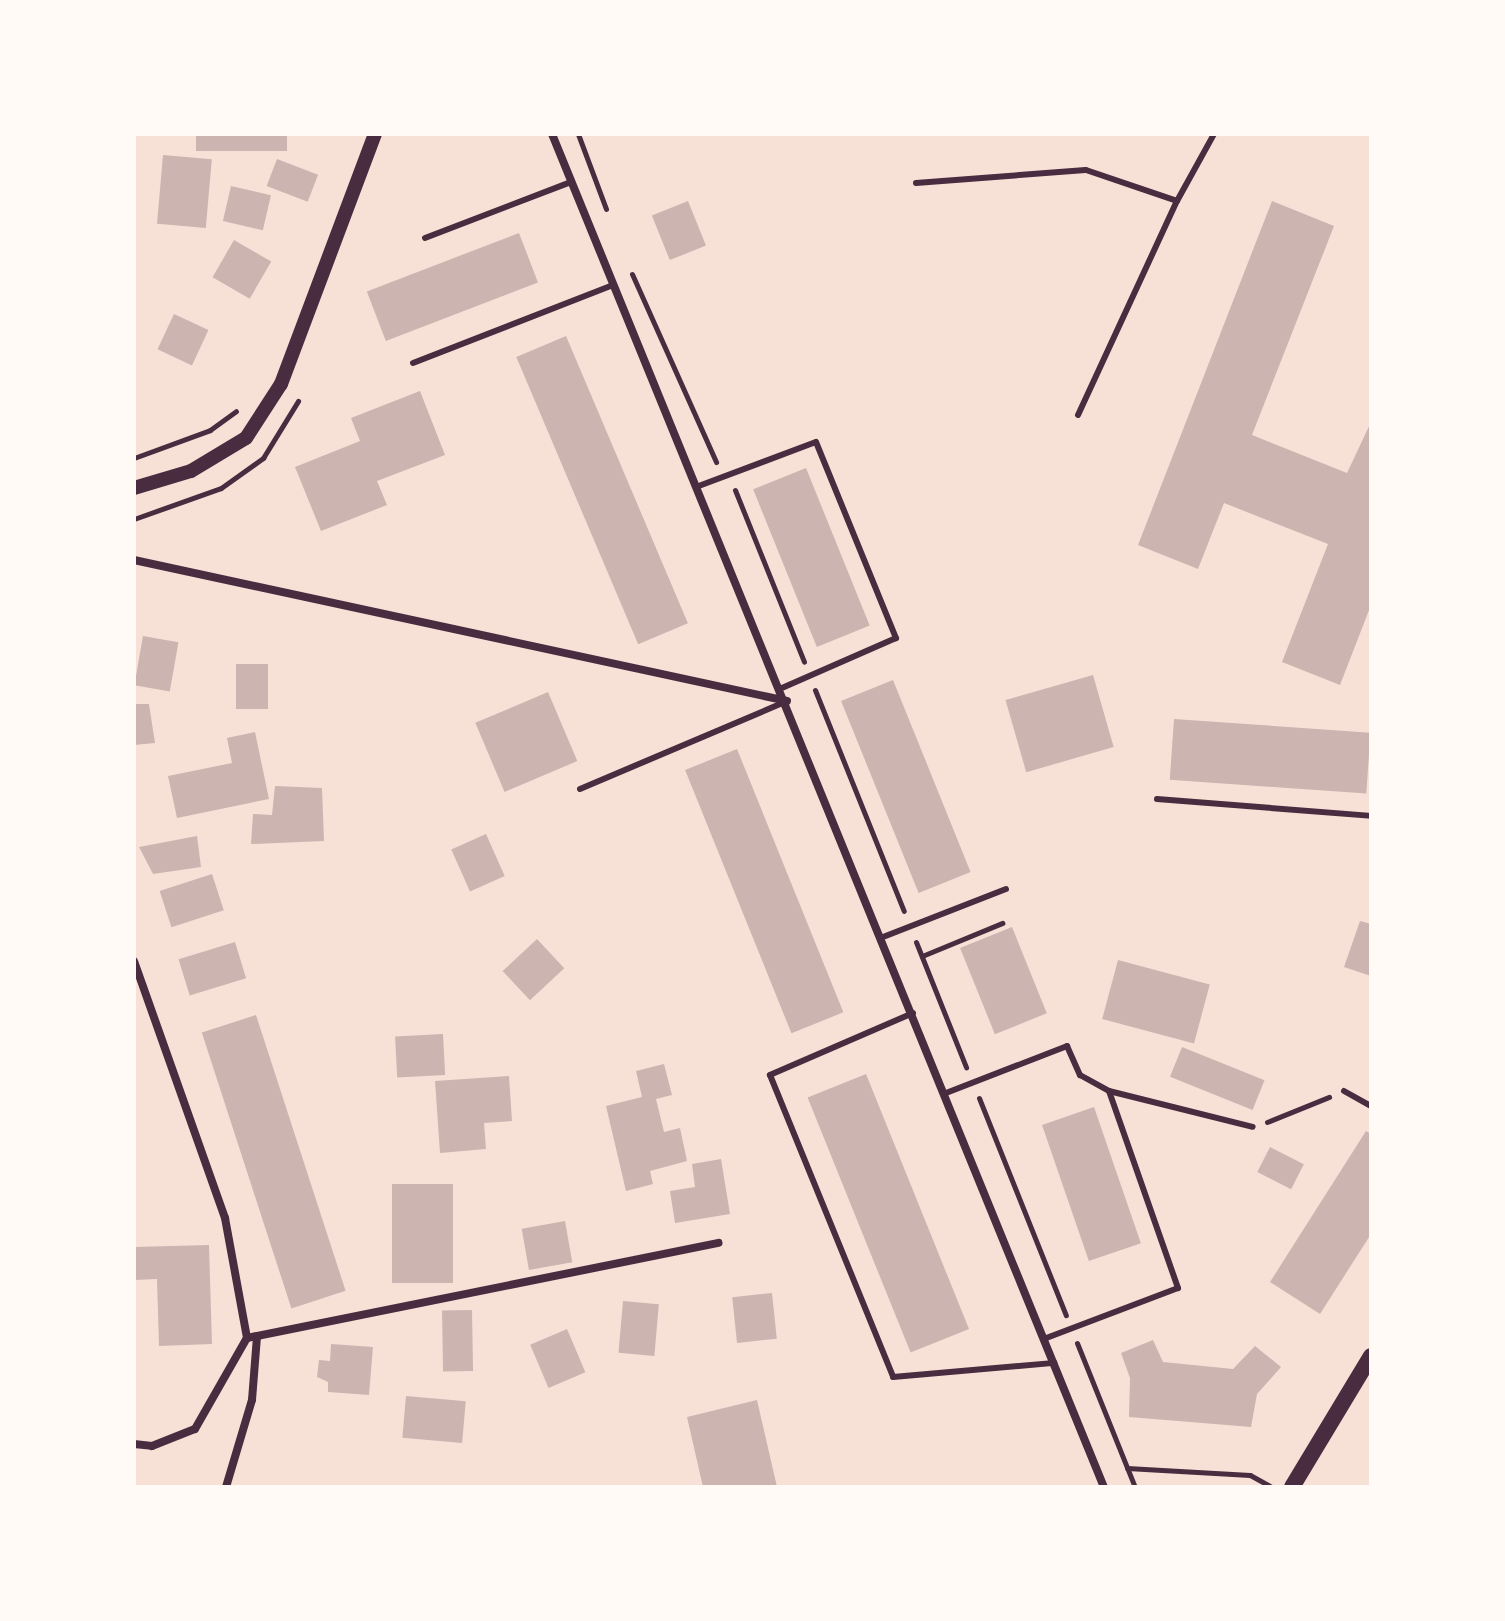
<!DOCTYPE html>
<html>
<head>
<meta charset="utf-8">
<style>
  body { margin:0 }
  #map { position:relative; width:1505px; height:1621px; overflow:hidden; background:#f7e1d7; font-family:"Work Sans",sans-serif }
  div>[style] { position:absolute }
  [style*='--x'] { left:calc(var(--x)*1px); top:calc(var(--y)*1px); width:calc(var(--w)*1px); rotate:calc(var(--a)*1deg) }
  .building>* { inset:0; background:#ccb4b1; transform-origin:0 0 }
  .path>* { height:5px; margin:-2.5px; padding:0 2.5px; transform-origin:2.5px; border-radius:2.5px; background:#4a2c40 }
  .service>* { height:6px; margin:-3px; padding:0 3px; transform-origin:3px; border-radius:3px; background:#4a2c40 }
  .minor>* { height:8px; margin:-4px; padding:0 4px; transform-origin:4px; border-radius:4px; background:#4a2c40 }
  .tertiary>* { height:14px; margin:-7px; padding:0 7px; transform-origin:7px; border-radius:7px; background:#4a2c40 }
  .secondary>* { height:16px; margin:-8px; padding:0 8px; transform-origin:8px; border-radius:8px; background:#4a2c40 }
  span { translate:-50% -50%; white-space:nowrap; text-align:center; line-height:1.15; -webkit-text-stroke:6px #fffaf5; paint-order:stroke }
  .frame { position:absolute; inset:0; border:136px solid #fffaf5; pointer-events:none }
</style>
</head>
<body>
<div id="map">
  <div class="building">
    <i style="left:196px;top:134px;width:91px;height:17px"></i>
    <i style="left:163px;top:155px;width:49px;height:69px;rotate:5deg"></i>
    <i style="left:277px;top:159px;width:44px;height:29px;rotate:21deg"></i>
    <i style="left:231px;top:186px;width:41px;height:36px;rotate:13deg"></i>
    <i style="left:688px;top:201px;width:48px;height:39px;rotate:68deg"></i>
    <i style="clip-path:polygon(1272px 201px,1334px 226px,1252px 435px,1347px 473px,1371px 422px,1371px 605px,1340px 685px,1282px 662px,1328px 544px,1224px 503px,1198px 569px,1138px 545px)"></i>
    <i style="left:519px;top:233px;width:53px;height:163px;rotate:69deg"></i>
    <i style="left:234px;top:240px;width:43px;height:43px;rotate:30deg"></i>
    <i style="left:174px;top:314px;width:38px;height:39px;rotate:25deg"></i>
    <i style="left:566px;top:336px;width:312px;height:54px;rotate:67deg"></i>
    <i style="clip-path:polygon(420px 391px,445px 455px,377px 481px,387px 505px,321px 531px,295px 467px,360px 441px,351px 418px)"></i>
    <i style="left:806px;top:468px;width:170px;height:57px;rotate:68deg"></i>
    <i style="left:143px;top:636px;width:36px;height:50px;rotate:10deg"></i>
    <i style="left:236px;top:664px;width:32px;height:45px"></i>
    <i style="left:1093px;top:675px;width:75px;height:91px;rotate:74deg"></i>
    <i style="left:893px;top:680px;width:207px;height:56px;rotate:68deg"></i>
    <i style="left:548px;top:692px;width:75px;height:79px;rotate:67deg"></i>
    <i style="clip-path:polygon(134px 704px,149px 704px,155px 743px,134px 745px)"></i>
    <i style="left:1174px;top:719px;width:197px;height:61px;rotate:4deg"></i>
    <i style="clip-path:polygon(255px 732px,269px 799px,177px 818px,168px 776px,232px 763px,227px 738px)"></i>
    <i style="left:737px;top:749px;width:284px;height:56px;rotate:68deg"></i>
    <i style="clip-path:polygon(275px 786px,322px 788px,324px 841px,251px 844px,253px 814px,272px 815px)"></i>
    <i style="left:486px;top:834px;width:46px;height:38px;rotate:66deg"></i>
    <i style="clip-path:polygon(197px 836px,201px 867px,153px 874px,139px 847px)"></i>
    <i style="left:212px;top:874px;width:38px;height:55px;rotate:72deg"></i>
    <i style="clip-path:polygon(1360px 921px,1371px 924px,1371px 976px,1344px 967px)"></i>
    <i style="left:1012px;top:927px;width:93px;height:56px;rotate:68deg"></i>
    <i style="left:537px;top:939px;width:40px;height:47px;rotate:47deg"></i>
    <i style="left:235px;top:942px;width:38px;height:59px;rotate:73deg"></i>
    <i style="left:1118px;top:960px;width:95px;height:61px;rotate:15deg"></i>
    <i style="left:256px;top:1015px;width:290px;height:57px;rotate:72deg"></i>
    <i style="left:443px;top:1034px;width:41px;height:48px;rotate:87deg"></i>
    <i style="left:1182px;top:1047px;width:89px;height:32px;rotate:22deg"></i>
    <i style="clip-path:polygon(664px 1064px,672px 1095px,656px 1099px,664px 1132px,680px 1128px,687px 1161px,650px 1171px,653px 1184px,626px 1191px,606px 1106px,642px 1097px,636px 1071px)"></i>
    <i style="left:866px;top:1074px;width:275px;height:63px;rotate:68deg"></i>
    <i style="clip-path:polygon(509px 1076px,512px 1121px,484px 1123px,486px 1149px,440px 1153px,435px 1081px)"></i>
    <i style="left:1094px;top:1107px;width:144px;height:55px;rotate:71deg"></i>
    <i style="clip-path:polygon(1366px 1131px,1371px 1134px,1371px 1234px,1320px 1314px,1270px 1282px)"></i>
    <i style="left:1270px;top:1147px;width:38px;height:28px;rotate:27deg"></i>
    <i style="clip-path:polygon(721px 1159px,730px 1214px,675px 1223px,670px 1191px,695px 1187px,692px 1164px)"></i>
    <i style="left:392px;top:1184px;width:61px;height:99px"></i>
    <i style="left:565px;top:1221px;width:42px;height:44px;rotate:80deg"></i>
    <i style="clip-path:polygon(209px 1245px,212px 1344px,159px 1346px,157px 1279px,134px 1280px,134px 1247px)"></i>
    <i style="left:772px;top:1293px;width:46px;height:40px;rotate:84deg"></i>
    <i style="left:623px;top:1301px;width:36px;height:52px;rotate:5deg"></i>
    <i style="left:472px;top:1310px;width:61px;height:30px;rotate:89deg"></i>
    <i style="left:567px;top:1329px;width:47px;height:40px;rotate:67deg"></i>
    <i style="clip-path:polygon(1153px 1340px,1163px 1362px,1233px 1369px,1255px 1346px,1281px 1367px,1257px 1394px,1251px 1427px,1129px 1417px,1130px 1378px,1121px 1353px)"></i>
    <i style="clip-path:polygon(331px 1344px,373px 1347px,369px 1395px,328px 1392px,328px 1382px,317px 1377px,319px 1360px,330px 1361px)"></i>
    <i style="left:406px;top:1396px;width:60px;height:42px;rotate:5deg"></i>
    <i style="clip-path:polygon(757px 1400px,777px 1487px,703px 1487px,687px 1417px)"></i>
  </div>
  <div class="path">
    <i style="--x:578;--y:134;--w:80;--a:69.5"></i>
    <i style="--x:632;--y:274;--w:206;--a:65.9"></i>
    <i style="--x:134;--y:458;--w:81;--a:-20.2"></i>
    <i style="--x:210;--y:430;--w:32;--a:-36"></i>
    <i style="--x:735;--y:490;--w:185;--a:68.1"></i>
    <i style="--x:134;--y:519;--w:92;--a:-19.6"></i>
    <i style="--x:221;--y:488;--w:52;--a:-35.5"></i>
    <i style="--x:263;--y:458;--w:67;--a:-58.4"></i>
    <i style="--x:815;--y:690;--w:238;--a:68.1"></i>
    <i style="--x:916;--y:942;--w:135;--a:68.2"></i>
    <i style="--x:922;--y:956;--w:87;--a:-22.4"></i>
    <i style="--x:979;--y:1098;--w:234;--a:68.2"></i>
    <i style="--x:1267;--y:1122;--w:67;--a:-22"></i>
    <i style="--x:1077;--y:1343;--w:155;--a:68.1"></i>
    <i style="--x:1127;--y:1468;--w:123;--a:3.3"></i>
    <i style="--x:1250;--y:1475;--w:25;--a:29"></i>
  </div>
  <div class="service">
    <i style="--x:916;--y:183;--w:170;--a:-4.4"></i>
    <i style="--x:1086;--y:170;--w:96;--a:18.8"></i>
    <i style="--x:425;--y:238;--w:156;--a:-21"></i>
    <i style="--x:413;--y:363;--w:212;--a:-21.3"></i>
    <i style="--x:1078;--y:415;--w:236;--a:-65.2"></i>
    <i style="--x:1177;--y:201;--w:77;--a:-61.1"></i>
    <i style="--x:696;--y:487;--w:128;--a:-20.6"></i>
    <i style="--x:816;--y:442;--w:212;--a:67.8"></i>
    <i style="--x:896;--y:638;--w:124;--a:156.3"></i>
    <i style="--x:580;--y:789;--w:225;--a:-23"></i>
    <i style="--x:1157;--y:799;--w:215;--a:4.5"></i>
    <i style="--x:883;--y:937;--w:132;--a:-21.3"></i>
    <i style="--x:913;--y:1013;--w:156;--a:156.6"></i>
    <i style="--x:770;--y:1075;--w:326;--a:67.8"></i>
    <i style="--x:893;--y:1377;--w:162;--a:-5"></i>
    <i style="--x:1109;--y:1091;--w:148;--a:14"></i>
    <i style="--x:1344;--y:1091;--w:31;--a:29"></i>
    <i style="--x:946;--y:1093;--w:130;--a:-21.2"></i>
    <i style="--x:1067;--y:1046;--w:32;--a:66"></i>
    <i style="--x:1080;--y:1075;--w:33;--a:29"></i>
    <i style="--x:1109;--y:1091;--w:209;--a:70.7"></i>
    <i style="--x:1178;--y:1288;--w:143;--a:159.2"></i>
  </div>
  <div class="minor">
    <i style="--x:552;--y:134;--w:1461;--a:67.81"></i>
    <i style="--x:134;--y:560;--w:668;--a:12.18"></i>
    <i style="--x:134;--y:961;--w:273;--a:70.5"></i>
    <i style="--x:225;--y:1218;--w:122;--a:79.6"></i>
    <i style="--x:247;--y:1338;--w:481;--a:-11.4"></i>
    <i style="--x:134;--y:1444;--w:18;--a:6"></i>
    <i style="--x:152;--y:1446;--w:46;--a:-21.6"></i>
    <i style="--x:195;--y:1429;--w:105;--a:-60.3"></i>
    <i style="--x:226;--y:1487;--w:91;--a:-73.4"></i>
    <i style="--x:252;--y:1400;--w:64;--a:-85.5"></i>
  </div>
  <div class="tertiary">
    <i style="--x:134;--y:488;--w:59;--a:-16.6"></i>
    <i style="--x:191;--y:471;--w:64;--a:-31"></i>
    <i style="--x:246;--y:438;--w:64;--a:-57.1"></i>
    <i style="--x:281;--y:384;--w:267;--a:-69.4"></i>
  </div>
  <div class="secondary">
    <i style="--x:1292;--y:1487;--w:153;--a:-58.9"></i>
  </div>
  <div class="frame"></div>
</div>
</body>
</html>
